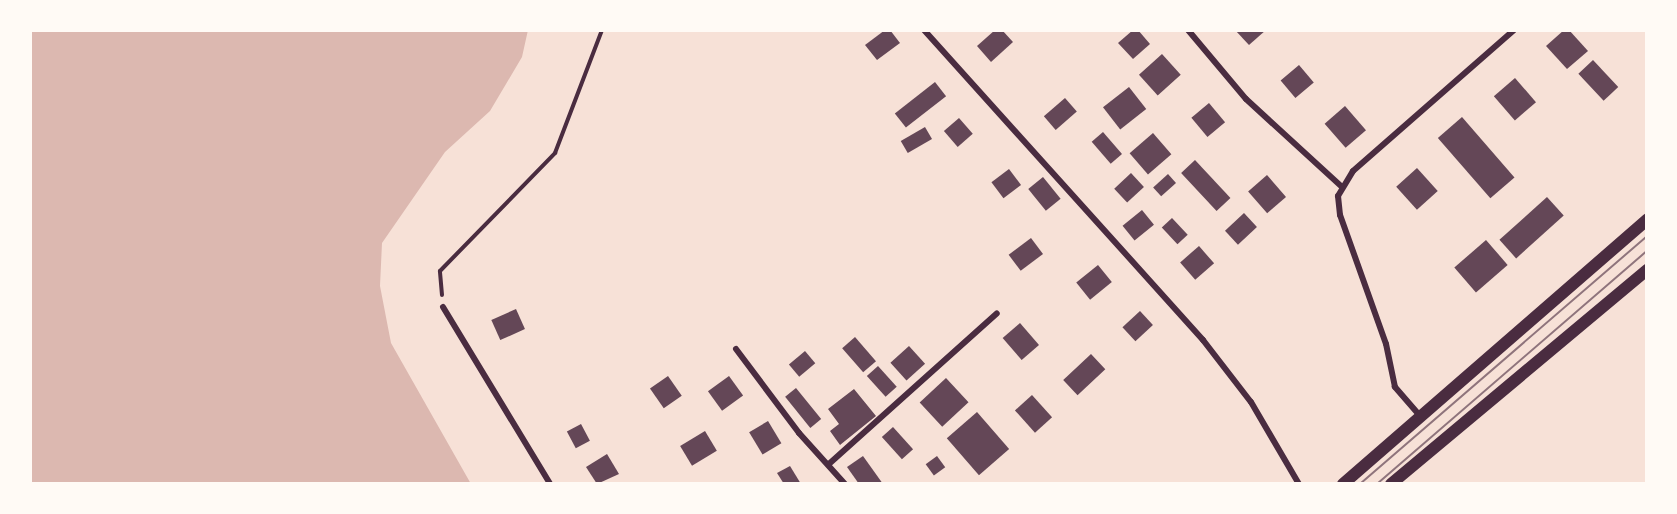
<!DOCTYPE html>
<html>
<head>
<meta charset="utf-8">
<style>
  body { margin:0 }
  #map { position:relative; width:1677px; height:514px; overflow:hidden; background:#f7e1d7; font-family:Mulish,sans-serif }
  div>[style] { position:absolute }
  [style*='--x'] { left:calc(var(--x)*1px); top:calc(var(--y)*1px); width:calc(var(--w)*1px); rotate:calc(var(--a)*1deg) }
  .water>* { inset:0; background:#dcb8b0 }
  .building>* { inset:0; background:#644757; transform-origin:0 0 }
  .path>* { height:4px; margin:-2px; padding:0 2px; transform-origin:2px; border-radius:2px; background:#4a2c40 }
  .minor>* { height:6px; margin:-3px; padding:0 3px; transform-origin:3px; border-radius:3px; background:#4a2c40 }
  .secondary>* { height:12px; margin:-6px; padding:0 6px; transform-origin:6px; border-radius:6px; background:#4a2c40 }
  .tram>* { height:1.5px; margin:-0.75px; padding:0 0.75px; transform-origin:0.75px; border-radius:0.75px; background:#8f747c }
  span { translate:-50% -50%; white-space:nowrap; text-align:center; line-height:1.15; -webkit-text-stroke:4.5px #fffaf5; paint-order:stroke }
  .frame { position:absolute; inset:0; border:32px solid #fffaf5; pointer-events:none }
</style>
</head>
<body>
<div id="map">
  <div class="water">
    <i style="clip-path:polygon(30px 30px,528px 30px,522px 57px,490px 111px,445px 152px,382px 243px,380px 286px,391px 343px,471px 484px,30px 484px)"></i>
  </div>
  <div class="building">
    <i style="clip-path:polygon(885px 30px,890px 30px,900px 43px,877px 60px,865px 45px)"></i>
    <i style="clip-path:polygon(995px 30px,1002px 30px,1013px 42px,991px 62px,977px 46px)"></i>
    <i style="clip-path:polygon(1133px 30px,1138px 30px,1150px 44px,1133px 59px,1118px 43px)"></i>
    <i style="clip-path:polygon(1235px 30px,1266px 30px,1249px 45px)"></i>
    <i style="clip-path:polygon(1564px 30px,1569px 30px,1588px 51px,1567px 69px,1546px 46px)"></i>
    <i style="left:1162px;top:54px;width:28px;height:31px;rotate:48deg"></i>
    <i style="left:1593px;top:60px;width:37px;height:20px;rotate:47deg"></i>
    <i style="left:1299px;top:65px;width:23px;height:24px;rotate:50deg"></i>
    <i style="left:1515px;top:78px;width:32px;height:28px;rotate:49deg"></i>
    <i style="left:935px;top:82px;width:18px;height:51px;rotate:52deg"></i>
    <i style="left:1129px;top:87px;width:28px;height:33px;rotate:52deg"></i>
    <i style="left:1065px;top:98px;width:18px;height:28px;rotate:49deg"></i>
    <i style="left:1209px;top:103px;width:25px;height:23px;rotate:50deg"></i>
    <i style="left:1345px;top:106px;width:32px;height:27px;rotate:49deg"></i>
    <i style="left:1462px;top:117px;width:80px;height:32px;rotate:49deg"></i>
    <i style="left:959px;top:118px;width:21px;height:20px;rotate:49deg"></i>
    <i style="left:925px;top:127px;width:14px;height:28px;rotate:60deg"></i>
    <i style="left:1103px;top:132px;width:29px;height:15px;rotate:49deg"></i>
    <i style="left:1153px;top:133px;width:28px;height:31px;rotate:49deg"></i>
    <i style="left:1195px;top:160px;width:52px;height:19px;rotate:47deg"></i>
    <i style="left:1417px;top:168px;width:31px;height:28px;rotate:48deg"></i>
    <i style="left:1009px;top:169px;width:20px;height:22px;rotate:53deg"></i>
    <i style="left:1131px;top:173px;width:19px;height:23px;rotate:47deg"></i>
    <i style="left:1168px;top:174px;width:12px;height:20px;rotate:48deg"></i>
    <i style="left:1267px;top:175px;width:29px;height:25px;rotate:49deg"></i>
    <i style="left:1043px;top:177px;width:28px;height:19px;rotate:51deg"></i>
    <i style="left:1547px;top:197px;width:25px;height:64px;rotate:48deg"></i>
    <i style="left:1142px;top:210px;width:19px;height:25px;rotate:51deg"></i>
    <i style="left:1244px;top:213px;width:19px;height:26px;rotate:47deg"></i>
    <i style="left:1172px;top:218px;width:23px;height:14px;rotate:47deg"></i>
    <i style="left:1031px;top:238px;width:20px;height:28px;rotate:53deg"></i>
    <i style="left:1486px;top:240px;width:33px;height:42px;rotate:49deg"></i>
    <i style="left:1199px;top:246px;width:23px;height:25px;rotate:49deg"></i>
    <i style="left:1098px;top:265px;width:22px;height:28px;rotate:51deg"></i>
    <i style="left:516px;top:309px;width:22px;height:27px;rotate:66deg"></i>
    <i style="left:1140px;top:311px;width:19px;height:24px;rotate:47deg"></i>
    <i style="left:1020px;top:323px;width:29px;height:23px;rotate:49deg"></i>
    <i style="left:855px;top:337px;width:32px;height:17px;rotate:49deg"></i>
    <i style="left:909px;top:346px;width:24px;height:25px;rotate:48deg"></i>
    <i style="left:805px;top:351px;width:16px;height:21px;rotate:50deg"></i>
    <i style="left:1091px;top:354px;width:21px;height:38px;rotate:47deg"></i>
    <i style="left:878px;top:366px;width:28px;height:15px;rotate:48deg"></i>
    <i style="left:668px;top:376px;width:24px;height:22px;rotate:55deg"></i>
    <i style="left:729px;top:376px;width:24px;height:26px;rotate:54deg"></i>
    <i style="left:946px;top:378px;width:33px;height:36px;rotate:47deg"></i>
    <i style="left:796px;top:388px;width:40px;height:14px;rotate:51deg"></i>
    <i style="clip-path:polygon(854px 389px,876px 416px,840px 445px,830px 431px,839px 424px,828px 409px)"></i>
    <i style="left:1032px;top:395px;width:30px;height:23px;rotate:48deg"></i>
    <i style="left:977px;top:412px;width:49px;height:40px;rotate:49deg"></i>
    <i style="left:768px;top:421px;width:26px;height:22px;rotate:59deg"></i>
    <i style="left:581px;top:424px;width:19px;height:16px;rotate:62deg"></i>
    <i style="left:893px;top:427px;width:30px;height:15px;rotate:48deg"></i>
    <i style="left:705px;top:431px;width:23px;height:29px;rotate:59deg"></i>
    <i style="clip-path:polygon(607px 454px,619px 474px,597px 484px,586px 467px)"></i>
    <i style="clip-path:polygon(863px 456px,883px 484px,859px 484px,847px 467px)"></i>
    <i style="left:937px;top:456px;width:14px;height:14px;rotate:54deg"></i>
    <i style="clip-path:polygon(790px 466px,801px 484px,784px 484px,777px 473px)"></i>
  </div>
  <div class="path">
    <i style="--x:442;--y:295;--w:24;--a:-95"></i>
    <i style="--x:440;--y:271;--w:165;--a:-45.7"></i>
    <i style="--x:555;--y:153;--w:132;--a:-69.1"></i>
  </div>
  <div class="minor">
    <i style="--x:924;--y:30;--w:417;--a:48"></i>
    <i style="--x:1203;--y:340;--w:78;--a:52.3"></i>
    <i style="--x:1251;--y:402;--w:95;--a:59.7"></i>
    <i style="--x:1188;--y:30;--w:90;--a:50"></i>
    <i style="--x:1246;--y:99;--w:129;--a:42.5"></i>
    <i style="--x:443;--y:307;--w:207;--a:58.8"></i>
    <i style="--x:736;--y:349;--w:105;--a:53.1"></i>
    <i style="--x:799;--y:433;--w:69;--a:48"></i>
    <i style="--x:1421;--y:417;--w:40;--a:-131"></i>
    <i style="--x:1395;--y:387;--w:44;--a:-101.8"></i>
    <i style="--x:1386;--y:344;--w:137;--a:-109.6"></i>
    <i style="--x:1340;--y:215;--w:19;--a:-96"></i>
    <i style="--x:1338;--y:196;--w:29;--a:-59"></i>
    <i style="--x:1353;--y:171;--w:214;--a:-41.2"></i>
    <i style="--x:830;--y:463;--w:224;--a:-41.9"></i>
  </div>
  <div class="secondary">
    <i style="--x:1343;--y:484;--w:403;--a:-41"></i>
    <i style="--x:1391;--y:484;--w:334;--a:-39.9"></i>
  </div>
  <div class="tram">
    <i style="--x:1360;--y:484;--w:379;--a:-40.8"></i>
    <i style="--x:1377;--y:484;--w:357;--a:-40.8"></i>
  </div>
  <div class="frame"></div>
</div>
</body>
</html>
